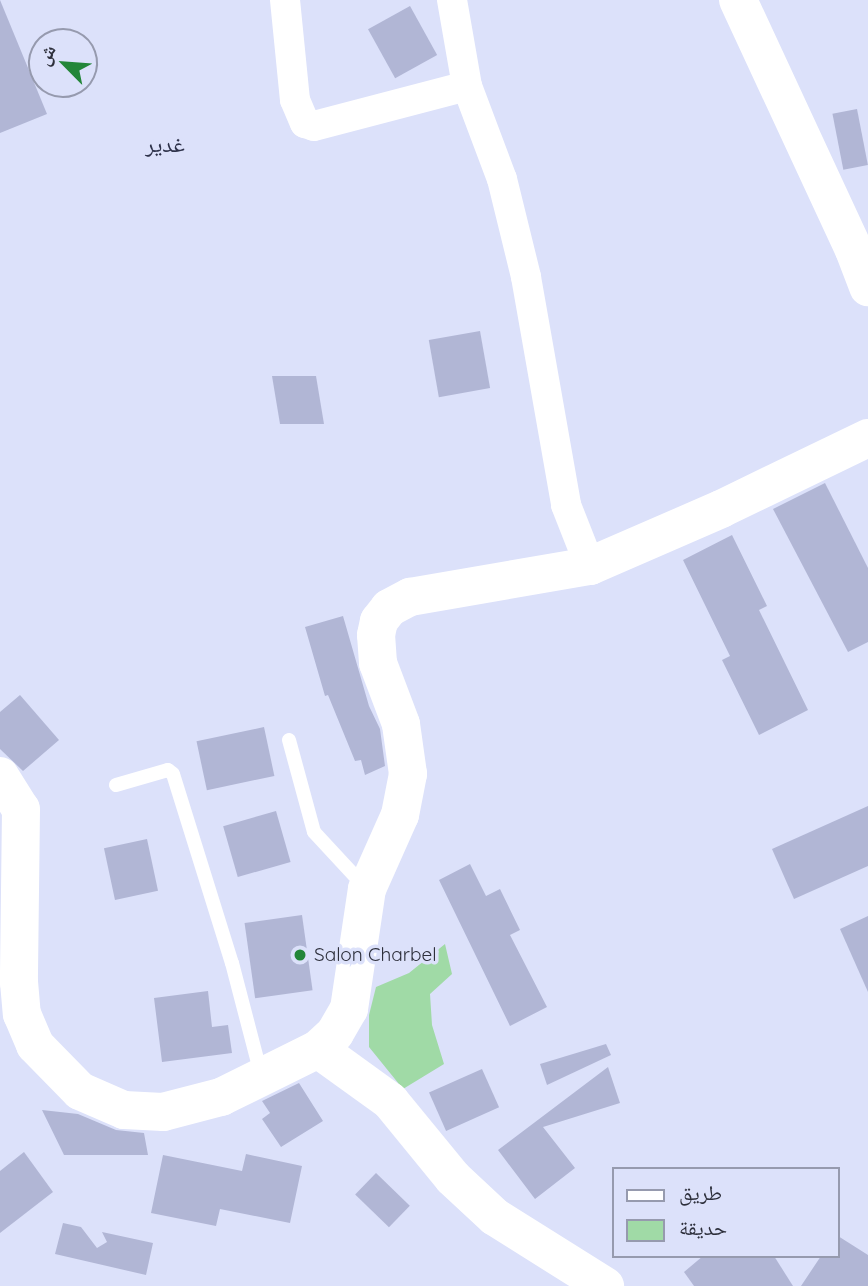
<!DOCTYPE html>
<html>
<head>
<meta charset="utf-8">
<style>
  body { margin:0 }
  #map { position:relative; width:868px; height:1286px; overflow:hidden; background:#dce1fa; font-family:Quicksand,"Noto Naskh Arabic",sans-serif }
  div>[style] { position:absolute }
  [style*='--x'] { left:calc(var(--x)*1px); top:calc(var(--y)*1px); width:calc(var(--w)*1px); rotate:calc(var(--a)*1deg) }
  .green>* { inset:0; background:#a0daa6 }
  .building>* { inset:0; background:#b1b6d5; transform-origin:0 0 }
  .lane>* { height:14px; margin:-7px; padding:0 7px; transform-origin:7px; border-radius:7px; background:#fff }
  .street>* { height:30px; margin:-15px; padding:0 15px; transform-origin:15px; border-radius:15px; background:#fff }
  .secondary>* { height:38px; margin:-19px; padding:0 19px; transform-origin:19px; border-radius:19px; background:#fff }
  .dots>* { width:19px; height:19px; translate:-50% -50%; box-sizing:border-box; border:4px solid #dce1fa; border-radius:50% }
  span { translate:-50% -50%; white-space:nowrap; text-align:center; line-height:1.15; -webkit-text-stroke:7px #dce1fa; paint-order:stroke }
  .poi-label { font-size:19px; color:#2d2f3b }
  .left { translate:0 -50%; text-align:left }
  .quarter-label { font-size:23px; color:#2e324a }
  .legend { position:absolute; left:612px; top:1167px; width:228px; height:91px; box-sizing:border-box; background:#dce1fa; border:2px solid #969aae; margin:0; padding:9px 12px; list-style:none; font-size:21px; color:#2d2f3b }
  .legend li { display:flex; align-items:center; gap:14px; height:35px }
  .legend b { width:35px; border:2px solid #969aae }
  .north { position:absolute; left:28px; top:28px; width:70px; height:70px; box-sizing:border-box; background:#dce1fa; border:2px solid #969aae; border-radius:50%; rotate:295deg; font-size:19px; font-weight:700; line-height:28px; text-align:center; color:#2d2f3b }
  .north::after { content:''; display:block; margin:auto; width:24px; height:32px; background:#238639; clip-path:polygon(50% 0,100% 100%,50% 72%,0 100%) }
</style>
</head>
<body>
<div id="map">
  <div class="green">
    <i style="clip-path:polygon(445px 944px,452px 974px,430px 994px,432px 1025px,444px 1064px,403px 1089px,369px 1047px,369px 1015px,376px 987px,409px 973px)"></i>
  </div>
  <div class="building">
    <i style="clip-path:polygon(0 0,47px 114px,0 133px)"></i>
    <i style="left:410px;top:6px;width:56px;height:48px;rotate:61deg"></i>
    <i style="left:857px;top:109px;width:57px;height:25px;rotate:79deg"></i>
    <i style="left:480px;top:331px;width:58px;height:52px;rotate:80deg"></i>
    <i style="clip-path:polygon(272px 376px,316px 376px,324px 424px,280px 424px)"></i>
    <i style="clip-path:polygon(825px 483px,868px 568px,868px 642px,848px 652px,773px 509px)"></i>
    <i style="clip-path:polygon(732px 535px,767px 606px,759px 610px,808px 710px,759px 735px,722px 660px,730px 656px,683px 560px)"></i>
    <i style="clip-path:polygon(343px 616px,369px 706px,380px 729px,385px 766px,365px 775px,361px 760px,355px 761px,328px 695px,325px 696px,305px 627px)"></i>
    <i style="clip-path:polygon(20px 695px,59px 740px,23px 771px,0 749px,0 712px)"></i>
    <i style="left:264px;top:727px;width:50px;height:69px;rotate:78deg"></i>
    <i style="clip-path:polygon(868px 806px,868px 866px,794px 899px,772px 849px)"></i>
    <i style="left:276px;top:811px;width:53px;height:55px;rotate:74deg"></i>
    <i style="left:147px;top:839px;width:53px;height:44px;rotate:78deg"></i>
    <i style="clip-path:polygon(470px 864px,486px 896px,500px 889px,520px 930px,510px 935px,547px 1007px,510px 1026px,439px 880px)"></i>
    <i style="left:302px;top:915px;width:76px;height:58px;rotate:82deg"></i>
    <i style="clip-path:polygon(868px 916px,868px 992px,840px 929px)"></i>
    <i style="clip-path:polygon(208px 991px,212px 1027px,228px 1025px,232px 1053px,162px 1062px,154px 998px)"></i>
    <i style="clip-path:polygon(606px 1044px,611px 1055px,547px 1085px,540px 1064px)"></i>
    <i style="clip-path:polygon(608px 1067px,620px 1103px,543px 1127px,575px 1168px,535px 1199px,498px 1150px)"></i>
    <i style="left:482px;top:1069px;width:42px;height:58px;rotate:66deg"></i>
    <i style="clip-path:polygon(299px 1083px,323px 1121px,281px 1147px,262px 1119px,270px 1113px,262px 1101px)"></i>
    <i style="clip-path:polygon(42px 1110px,78px 1114px,116px 1130px,144px 1133px,148px 1155px,64px 1155px)"></i>
    <i style="clip-path:polygon(24px 1152px,53px 1192px,0 1233px,0 1171px)"></i>
    <i style="clip-path:polygon(246px 1154px,302px 1166px,290px 1223px,220px 1209px,216px 1226px,151px 1213px,163px 1155px,242px 1171px)"></i>
    <i style="left:376px;top:1173px;width:47px;height:30px;rotate:44deg"></i>
    <i style="clip-path:polygon(63px 1223px,81px 1227px,97px 1248px,107px 1242px,102px 1232px,153px 1243px,146px 1275px,55px 1254px)"></i>
    <i style="clip-path:polygon(838px 1236px,868px 1255px,868px 1286px,801px 1286px,821px 1256px,838px 1256px)"></i>
    <i style="clip-path:polygon(703px 1256px,774px 1256px,793px 1286px,694px 1286px,684px 1272px)"></i>
  </div>
  <div class="lane">
    <i style="--x:289;--y:740;--w:95;--a:74.8"></i>
    <i style="--x:314;--y:832;--w:75;--a:47.2"></i>
    <i style="--x:116;--y:785;--w:54;--a:-16.1"></i>
    <i style="--x:168;--y:770;--w:6;--a:39"></i>
    <i style="--x:173;--y:774;--w:198;--a:72.7"></i>
    <i style="--x:232;--y:963;--w:115;--a:75.4"></i>
  </div>
  <div class="street">
    <i style="--x:285;--y:0;--w:100;--a:84.3"></i>
    <i style="--x:295;--y:100;--w:25;--a:67"></i>
    <i style="--x:305;--y:123;--w:9;--a:18"></i>
    <i style="--x:314;--y:126;--w:158;--a:-14.7"></i>
    <i style="--x:452;--y:0;--w:87;--a:80.1"></i>
    <i style="--x:467;--y:86;--w:99;--a:69.4"></i>
    <i style="--x:502;--y:179;--w:101;--a:76.2"></i>
    <i style="--x:526;--y:277;--w:231;--a:80"></i>
    <i style="--x:566;--y:505;--w:66;--a:68.5"></i>
  </div>
  <div class="secondary">
    <i style="--x:738;--y:0;--w:276;--a:65.1"></i>
    <i style="--x:854;--y:250;--w:40;--a:69"></i>
    <i style="--x:0;--y:776;--w:39;--a:58"></i>
    <i style="--x:21;--y:809;--w:173;--a:90.7"></i>
    <i style="--x:19;--y:982;--w:32;--a:85"></i>
    <i style="--x:22;--y:1014;--w:34;--a:67"></i>
    <i style="--x:35;--y:1045;--w:64;--a:45.6"></i>
    <i style="--x:80;--y:1091;--w:48;--a:23.4"></i>
    <i style="--x:124;--y:1110;--w:39;--a:3"></i>
    <i style="--x:163;--y:1112;--w:60;--a:-14.5"></i>
    <i style="--x:221;--y:1097;--w:108;--a:-26.3"></i>
    <i style="--x:318;--y:1049;--w:23;--a:-43"></i>
    <i style="--x:335;--y:1033;--w:28;--a:-60"></i>
    <i style="--x:349;--y:1009;--w:121;--a:-81.5"></i>
    <i style="--x:367;--y:889;--w:81;--a:-66"></i>
    <i style="--x:400;--y:815;--w:42;--a:-79"></i>
    <i style="--x:408;--y:774;--w:50;--a:-98"></i>
    <i style="--x:401;--y:724;--w:65;--a:-110.7"></i>
    <i style="--x:378;--y:663;--w:28;--a:-94"></i>
    <i style="--x:376;--y:635;--w:14;--a:-78"></i>
    <i style="--x:379;--y:621;--w:16;--a:-52"></i>
    <i style="--x:389;--y:608;--w:24;--a:-28"></i>
    <i style="--x:410;--y:597;--w:183;--a:-9.8"></i>
    <i style="--x:590;--y:566;--w:143;--a:-23.5"></i>
    <i style="--x:721;--y:509;--w:163;--a:-25.8"></i>
    <i style="--x:318;--y:1049;--w:89;--a:35.8"></i>
    <i style="--x:390;--y:1101;--w:99;--a:50.7"></i>
    <i style="--x:453;--y:1178;--w:57;--a:42.9"></i>
    <i style="--x:495;--y:1217;--w:130;--a:32.1"></i>
  </div>
  <div class="dots">
    <i style="left:300px;top:955px;background:#238639"></i>
  </div>
  <div class="poi-label">
    <span class="left" style="left:314px;top:955px">Salon Charbel</span>
  </div>
  <div class="quarter-label">
    <span style="left:165px;top:144px">غدير</span>
  </div>
  <ul class="legend">
  <li><b style="height:9px;background:#fff"></b>طريق</li>
  <li><b style="height:19px;background:#a0daa6"></b>حديقة</li>
  </ul>
  <div class="north">ش</div>
</div>
</body>
</html>
